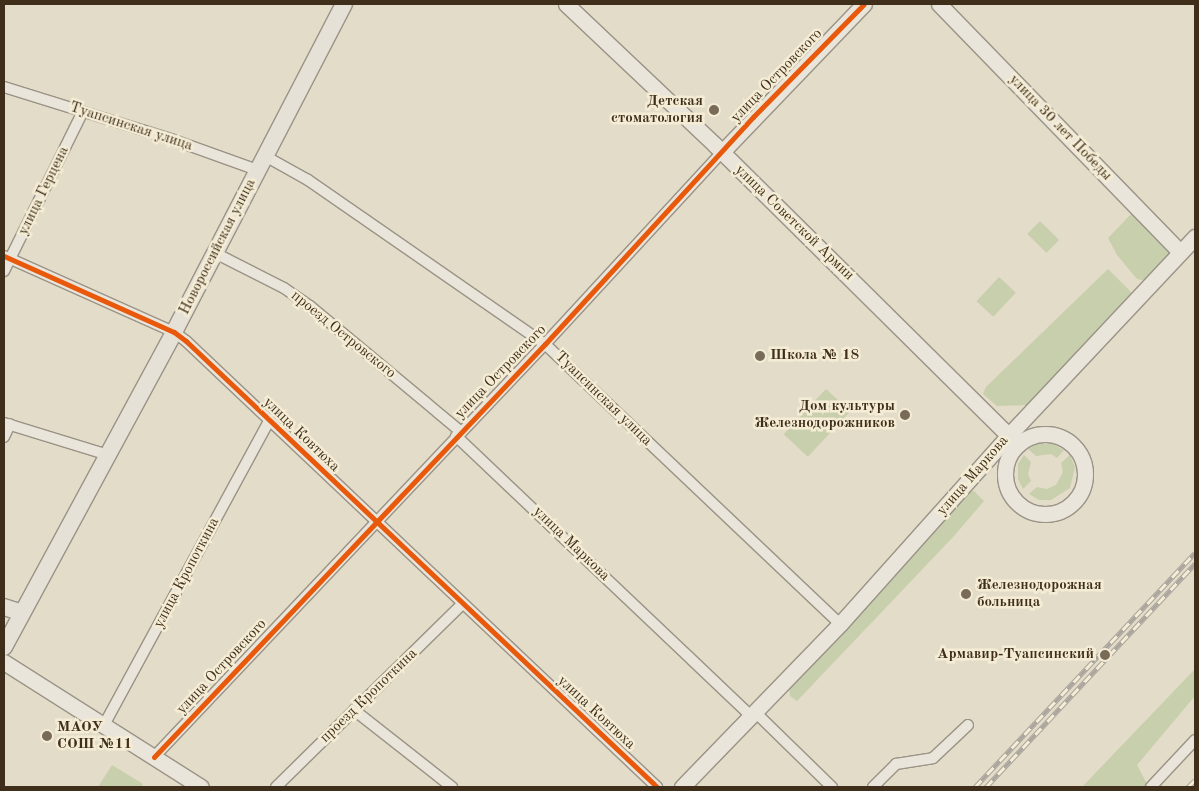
<!DOCTYPE html>
<html>
<head>
<meta charset="utf-8">
<style>
  body { margin:0 }
  #map { position:relative; width:1199px; height:791px; overflow:hidden; background:#e3dcc8; font-family:"Old Standard TT",serif }
  div>[style] { position:absolute }
  [style*='--x'] { left:calc(var(--x)*1px); top:calc(var(--y)*1px); width:calc(var(--w)*1px); rotate:calc(var(--a)*1deg) }
  .green>* { inset:0; background:#c8cfac; transform-origin:0 0 }
  .roads { filter:drop-shadow(1px 0 #9a9386) drop-shadow(-1px 0 #9a9386) drop-shadow(0 1px #9a9386) drop-shadow(0 -1px #9a9386) }
  .street>* { height:10px; margin:-5px; padding:0 5px; transform-origin:5px; border-radius:5px; background:#e9e5db }
  .secondary>* { height:15px; margin:-7.5px; padding:0 7.5px; transform-origin:7.5px; border-radius:7.5px; background:#e9e5db }
  .secondary>.ring { margin:-7.5px; padding:0; box-sizing:content-box; background:none; border:15px solid #e9e5db; border-radius:50% }
  .primary>* { height:16px; margin:-8px; padding:0 8px; transform-origin:8px; border-radius:8px; background:#e5e1d6 }
  .rail>* { height:5px; margin-top:-2.5px; transform-origin:0; background:repeating-linear-gradient(90deg,#f4ecd4 0 9px,#aba69d 0 18px); box-sizing:border-box; border-block:1px solid #aba69d }
  .cycleway>* { height:5px; margin:-2.5px; padding:0 2.5px; transform-origin:2.5px; border-radius:2.5px; background:#e8590c }
  .dots>* { width:14px; height:14px; translate:-50% -50%; box-sizing:border-box; border:2px solid #f4ecd4; border-radius:50% }
  span { translate:-50% -50%; white-space:nowrap; text-align:center; line-height:1.15; -webkit-text-stroke:5px #f4ecd4; paint-order:stroke }
  .street-label { font-size:15px; color:#3f2e1a }
  .poi-label { font-size:15px; color:#3f2e1a; font-weight:700 }
  .right { translate:-100% -50%; text-align:right }
  .left { translate:0 -50%; text-align:left }
  .frame { position:absolute; inset:0; border:5px solid #3f2e1a; pointer-events:none }
</style>
</head>
<body>
<div id="map">
  <div class="green">
    <i style="clip-path:polygon(1133px 212px,1170px 248px,1171px 257px,1147px 281px,1137px 279px,1117px 255px,1108px 238px)"></i>
    <i style="left:1040px;top:221px;width:27px;height:18px;rotate:45deg"></i>
    <i style="clip-path:polygon(1108px 269px,1133px 294px,1028px 405px,997px 406px,983px 394px,986px 387px)"></i>
    <i style="left:999px;top:277px;width:23px;height:33px;rotate:43deg"></i>
    <i style="left:826px;top:389px;width:33px;height:62px;rotate:43deg"></i>
    <i style="clip-path:polygon(1037px 444px,1053px 444px,1064px 450px,1057px 458px,1051px 454px,1036px 456px,1028px 449px)"></i>
    <i style="clip-path:polygon(1024px 455px,1031px 462px,1028px 474px,1031px 481px,1023px 489px,1018px 479px,1018px 464px)"></i>
    <i style="clip-path:polygon(1070px 455px,1075px 467px,1070px 488px,1051px 500px,1039px 500px,1029px 494px,1037px 487px,1047px 489px,1056px 485px,1063px 472px,1061px 463px)"></i>
    <i style="clip-path:polygon(974px 491px,984px 501px,954px 536px,797px 701px,790px 696px,789px 688px,967px 492px)"></i>
    <i style="clip-path:polygon(1195px 669px,1195px 696px,1137px 765px,1147px 784px,1144px 787px,1082px 787px)"></i>
    <i style="clip-path:polygon(112px 765px,143px 784px,141px 787px,98px 787px)"></i>
  </div>
  <div class="roads">
    <div class="street">
      <i style="--x:4;--y:87;--w:175;--a:17.3"></i>
      <i style="--x:171;--y:139;--w:91;--a:19.8"></i>
      <i style="--x:265;--y:156;--w:49;--a:29.2"></i>
      <i style="--x:308;--y:180;--w:288;--a:34.7"></i>
      <i style="--x:545;--y:344;--w:407;--a:43.5"></i>
      <i style="--x:215;--y:253;--w:77;--a:26.9"></i>
      <i style="--x:284;--y:288;--w:32;--a:35"></i>
      <i style="--x:310;--y:306;--w:197;--a:39.8"></i>
      <i style="--x:4;--y:256;--w:186;--a:24.1"></i>
      <i style="--x:174;--y:332;--w:15;--a:37"></i>
      <i style="--x:186;--y:341;--w:649;--a:43.44"></i>
      <i style="--x:4;--y:271;--w:178;--a:-63.7"></i>
      <i style="--x:4;--y:423;--w:109;--a:17.1"></i>
      <i style="--x:456;--y:436;--w:405;--a:43.5"></i>
      <i style="--x:4;--y:437;--w:14;--a:-65"></i>
      <i style="--x:354;--y:710;--w:125;--a:38.2"></i>
      <i style="--x:754;--y:711;--w:109;--a:44.3"></i>
      <i style="--x:104;--y:725;--w:346;--a:-61.5"></i>
      <i style="--x:154;--y:757;--w:569;--a:-46.57"></i>
      <i style="--x:545;--y:344;--w:261;--a:-47.3"></i>
      <i style="--x:276;--y:787;--w:261;--a:-44.5"></i>
      <i style="--x:873;--y:787;--w:33;--a:-45"></i>
      <i style="--x:896;--y:764;--w:37;--a:-9"></i>
      <i style="--x:933;--y:758;--w:48;--a:-43.3"></i>
      <i style="--x:1151;--y:787;--w:64;--a:-46.9"></i>
    </div>
    <div class="secondary">
      <i style="--x:566;--y:4;--w:205;--a:43.4"></i>
      <i style="--x:715;--y:145;--w:426;--a:44.7"></i>
      <i style="--x:939;--y:4;--w:346;--a:45.8"></i>
      <i style="--x:722;--y:152;--w:205;--a:-46.2"></i>
      <i class="ring" style="left:1005px;top:434px;width:65px;height:65px"></i>
      <i style="--x:4;--y:662;--w:233;--a:32.4"></i>
      <i style="--x:682;--y:787;--w:227;--a:-45.9"></i>
      <i style="--x:840;--y:624;--w:254;--a:-48.2"></i>
      <i style="--x:1009;--y:435;--w:272;--a:-46.8"></i>
    </div>
    <div class="primary">
      <i style="--x:4;--y:607;--w:19;--a:18"></i>
      <i style="--x:4;--y:647;--w:358;--a:-61.6"></i>
      <i style="--x:174;--y:332;--w:369;--a:-62.6"></i>
    </div>
  </div>
  <div class="rail">
    <i style="--x:975;--y:787;--w:321;--a:-46.8"></i>
    <i style="--x:986;--y:787;--w:306;--a:-46.9"></i>
    <i style="--x:1188;--y:787;--w:10;--a:-45"></i>
  </div>
  <div class="cycleway">
    <i style="--x:4;--y:256;--w:186;--a:24.1"></i>
    <i style="--x:174;--y:332;--w:15;--a:37"></i>
    <i style="--x:186;--y:341;--w:649;--a:43.44"></i>
    <i style="--x:154;--y:757;--w:569;--a:-46.57"></i>
    <i style="--x:545;--y:344;--w:308;--a:-47.5"></i>
    <i style="--x:753;--y:117;--w:158;--a:-45.5"></i>
  </div>
  <div class="dots">
    <i style="left:714px;top:110px;background:#786b57"></i>
    <i style="left:760px;top:356px;background:#786b57"></i>
    <i style="left:905px;top:415px;background:#786b57"></i>
    <i style="left:966px;top:594px;background:#786b57"></i>
    <i style="left:1105px;top:655px;background:#786b57"></i>
    <i style="left:47px;top:736px;background:#786b57"></i>
  </div>
  <div class="street-label">
    <span style="left:777px;top:76px;rotate:-46deg">улица Островского</span>
    <span style="left:131px;top:127px;rotate:18deg">Туапсинская улица</span>
    <span style="left:1060px;top:128px;rotate:46deg">улица 30 лет Победы</span>
    <span style="left:44px;top:191px;rotate:-64deg">улица Герцена</span>
    <span style="left:794px;top:223px;rotate:44deg">улица Советской Армии</span>
    <span style="left:218px;top:247px;rotate:-63deg">Новороссийская улица</span>
    <span style="left:343px;top:335px;rotate:39deg">проезд Островского</span>
    <span style="left:501px;top:372px;rotate:-46deg">улица Островского</span>
    <span style="left:603px;top:399px;rotate:44deg">Туапсинская улица</span>
    <span style="left:301px;top:435px;rotate:44deg">улица Ковтюха</span>
    <span style="left:973px;top:476px;rotate:-49deg">улица Маркова</span>
    <span style="left:571px;top:544px;rotate:44deg">улица Маркова</span>
    <span style="left:187px;top:573px;rotate:-62deg">улица Кропоткина</span>
    <span style="left:222px;top:667px;rotate:-47deg">улица Островского</span>
    <span style="left:369px;top:696px;rotate:-44deg">проезд Кропоткина</span>
    <span style="left:596px;top:713px;rotate:43deg">улица Ковтюха</span>
  </div>
  <div class="poi-label">
    <span class="right" style="left:703px;top:110px">Детская<br>стоматология</span>
    <span class="left" style="left:770px;top:356px">Школа № 18</span>
    <span class="right" style="left:895px;top:415px">Дом культуры<br>Железнодорожников</span>
    <span class="left" style="left:977px;top:594px">Железнодорожная<br>больница</span>
    <span class="right" style="left:1094px;top:655px">Армавир-Туапсинский</span>
    <span class="left" style="left:57px;top:736px">МАОУ<br>СОШ №11</span>
  </div>
  <div class="frame"></div>
</div>
</body>
</html>
